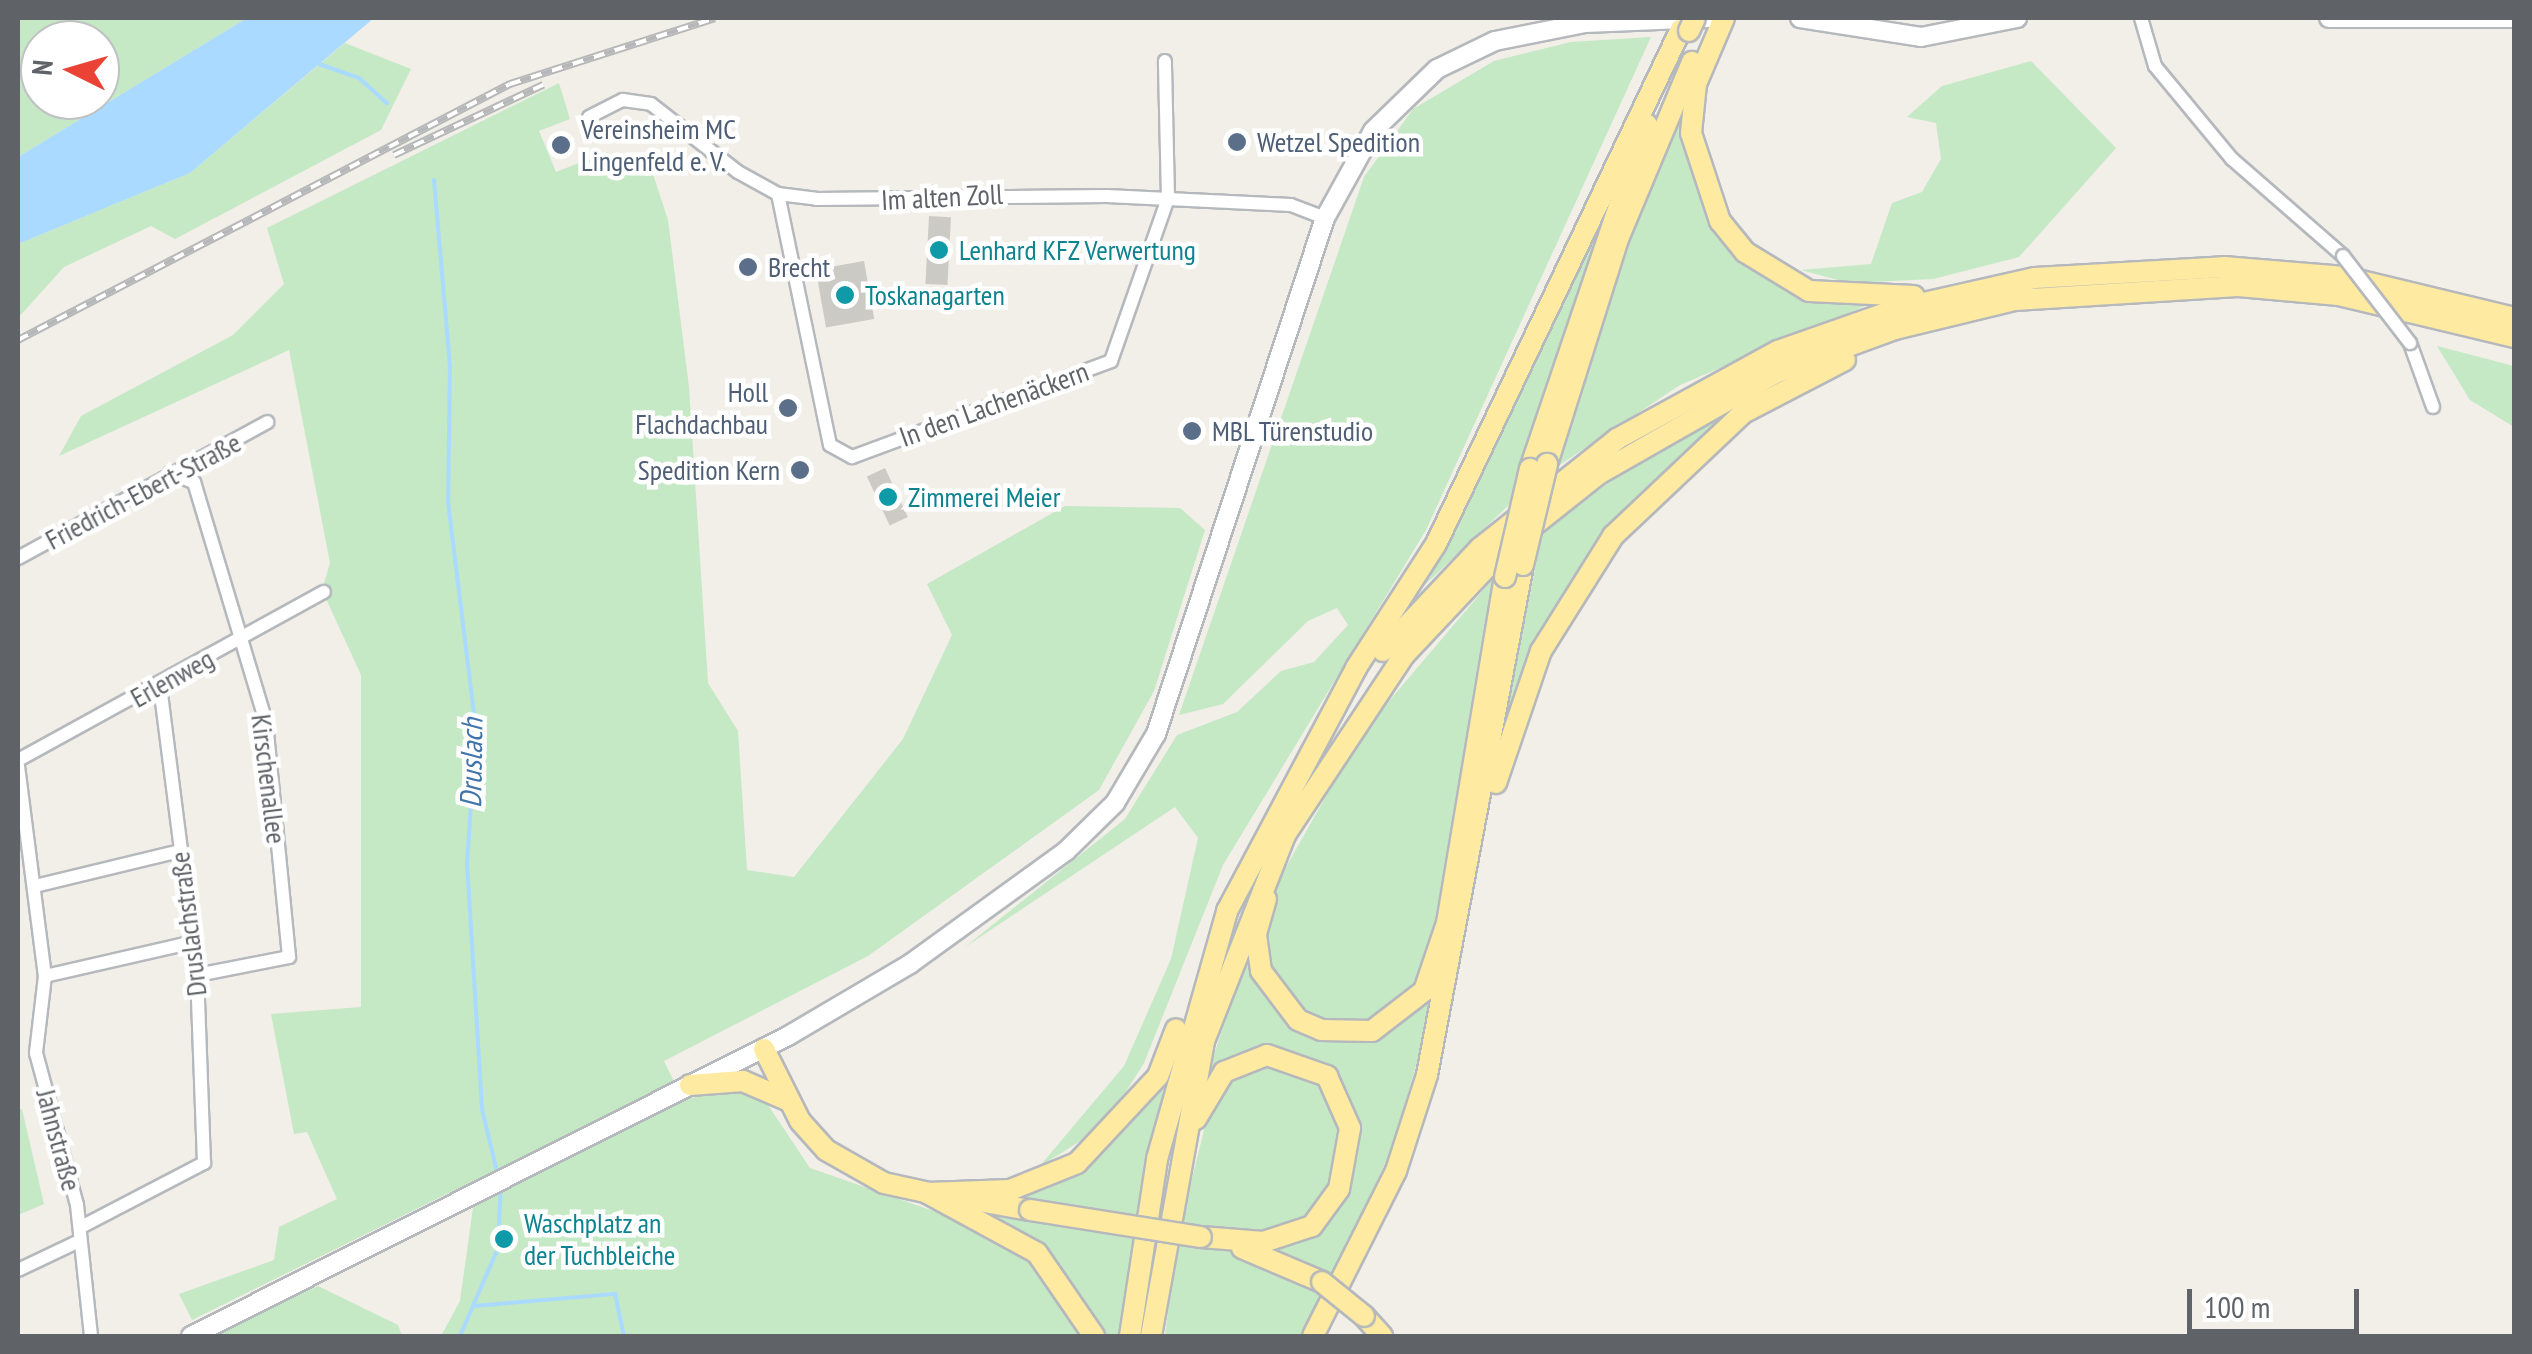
<!DOCTYPE html>
<html>
<head>
<meta charset="utf-8">
<style>
  body { margin:0 }
  #map { position:relative; width:2532px; height:1354px; overflow:hidden; background:#f1efe8; font-family:"PT Sans Narrow",sans-serif }
  div>[style] { position:absolute }
  [style*='--x'] { left:calc(var(--x)*1px); top:calc(var(--y)*1px); width:calc(var(--w)*1px); rotate:calc(var(--a)*1deg) }
  .green>* { inset:0; background:#c5e8c5 }
  .water>* { inset:0; background:#aadaff }
  .stream>* { height:4px; margin:-2px; padding:0 2px; transform-origin:2px; border-radius:2px; background:#aadaff }
  .building>* { inset:0; background:#cccac5; transform-origin:0 0 }
  .roads { filter:drop-shadow(2px 0 #b5b8bc) drop-shadow(-2px 0 #b5b8bc) drop-shadow(0 2px #b5b8bc) drop-shadow(0 -2px #b5b8bc) }
  .minor>* { height:12px; margin:-6px; padding:0 6px; transform-origin:6px; border-radius:6px; background:#fff }
  .secondary>* { height:18px; margin:-9px; padding:0 9px; transform-origin:9px; border-radius:9px; background:#fff }
  .trunk>* { height:20px; margin:-10px; padding:0 10px; transform-origin:10px; border-radius:10px; background:#feeaa1 }
  .rail>* { height:8px; margin-top:-4px; transform-origin:0; background:repeating-linear-gradient(90deg,#fff 0 11px,#b6b7b8 0 22px); box-sizing:border-box; border-block:2px solid #b6b7b8 }
  .bridges { filter:drop-shadow(2px 0 #b5b8bc) drop-shadow(-2px 0 #b5b8bc) drop-shadow(0 2px #b5b8bc) drop-shadow(0 -2px #b5b8bc) }
  .minor-bridge>* { height:12px; margin:-6px; padding:0 6px; transform-origin:6px; border-radius:6px; background:#fff }
  .trunk-bridge>* { height:20px; margin:-10px; padding:0 10px; transform-origin:10px; border-radius:10px; background:#feeaa1 }
  .dots>* { width:28px; height:28px; translate:-50% -50%; box-sizing:border-box; border:5px solid #fff; border-radius:50% }
  span { translate:-50% -50%; white-space:nowrap; text-align:center; line-height:1.15; -webkit-text-stroke:9px #fff; paint-order:stroke }
  .service-label { font-size:28px; color:#4e5e75 }
  .left { translate:0 -50%; text-align:left }
  .right { translate:-100% -50%; text-align:right }
  .street-label { font-size:28px; color:#5f6368 }
  .culture-label { font-size:28px; color:#0d838f }
  .water-label { font-size:30px; color:#4174aa; font-style:italic }
  .frame { position:absolute; inset:0; border:20px solid #5f6368; pointer-events:none }
  .north { position:absolute; left:20px; top:20px; width:100px; height:100px; box-sizing:border-box; background:#fff; border:2px solid #bfc1c3; border-radius:50%; rotate:275deg; font-size:28px; font-weight:700; line-height:40px; text-align:center; color:#5f6368 }
  .north::after { content:''; display:block; margin:auto; width:35px; height:45px; background:#ea4335; clip-path:polygon(50% 0,100% 100%,50% 72%,0 100%) }
  .scale { position:absolute; left:2187px; top:1289px; width:172px; height:45px; box-sizing:border-box; border:5px solid #5f6368; border-top:0; padding-left:12px; font-size:30px; line-height:35px; white-space:nowrap; color:#5f6368; -webkit-text-stroke:8px #fff; paint-order:stroke }
</style>
</head>
<body>
<div id="map">
  <div class="green">
    <i style="clip-path:polygon(evenodd,18px 18px,247px 18px,18px 157px,18px 18px,40px 40px,100px 40px,100px 100px,40px 100px,40px 40px)"></i>
    <i style="clip-path:polygon(1651px 37px,1426px 530px,1223px 865px,1144px 1063px,1104px 1126px,1039px 1167px,1124px 1066px,1171px 959px,1198px 838px,1175px 807px,965px 947px,1125px 819px,1177px 735px,1237px 712px,1281px 671px,1314px 662px,1348px 625px,1337px 608px,1308px 621px,1223px 704px,1179px 715px,1364px 177px,1413px 109px,1494px 61px,1571px 42px)"></i>
    <i style="clip-path:polygon(345px 43px,411px 69px,381px 130px,175px 239px,151px 226px,64px 267px,18px 318px,18px 244px,190px 173px)"></i>
    <i style="clip-path:polygon(2031px 61px,2116px 148px,2019px 257px,1933px 279px,1849px 283px,1801px 270px,1871px 264px,1892px 203px,1922px 192px,1941px 159px,1936px 123px,1907px 117px,1942px 86px)"></i>
    <i style="clip-path:polygon(559px 83px,570px 119px,539px 131px,556px 172px,607px 152px,651px 168px,668px 220px,689px 387px,708px 683px,738px 731px,747px 870px,794px 877px,903px 739px,952px 635px,927px 584px,1065px 506px,1180px 508px,1205px 530px,1154px 691px,1099px 790px,868px 956px,664px 1061px,683px 1100px,742px 1086px,760px 1093px,810px 1168px,982px 1228px,1026px 1253px,1086px 1336px,441px 1336px,460px 1301px,477px 1179px,192px 1320px,179px 1294px,274px 1260px,279px 1227px,337px 1199px,307px 1132px,294px 1134px,271px 1014px,361px 1007px,361px 675px,322px 590px,330px 563px,289px 350px,59px 456px,81px 416px,233px 335px,284px 284px,267px 228px)"></i>
    <i style="clip-path:polygon(1690px 85px,1687px 147px,1706px 207px,1818px 299px,1865px 306px,1680px 385px,1558px 466px,1613px 275px)"></i>
    <i style="clip-path:polygon(1618px 178px,1511px 503px,1413px 596px)"></i>
    <i style="clip-path:polygon(2437px 346px,2514px 366px,2514px 427px,2470px 400px)"></i>
    <i style="clip-path:polygon(1765px 389px,1616px 523px,1502px 731px,1543px 530px,1660px 446px)"></i>
    <i style="clip-path:polygon(1497px 574px,1436px 950px,1407px 1005px,1356px 1028px,1301px 1015px,1264px 964px,1276px 885px,1361px 734px)"></i>
    <i style="clip-path:polygon(1251px 939px,1259px 982px,1292px 1024px,1380px 1034px,1415px 1011px,1435px 983px,1431px 1016px,1390px 1153px,1305px 1336px,1165px 1336px,1177px 1243px,1231px 1249px,1321px 1294px,1331px 1279px,1271px 1250px,1348px 1183px,1356px 1147px,1347px 1094px,1318px 1062px,1282px 1049px,1206px 1080px)"></i>
    <i style="clip-path:polygon(1253px 1062px,1318px 1074px,1346px 1126px,1325px 1204px,1287px 1233px,1181px 1223px,1214px 1090px)"></i>
    <i style="clip-path:polygon(1166px 1076px,1138px 1216px,1011px 1199px,1096px 1156px)"></i>
    <i style="clip-path:polygon(22px 1109px,44px 1204px,18px 1215px,18px 1110px)"></i>
    <i style="clip-path:polygon(965px 1206px,1135px 1237px,1121px 1336px,1102px 1336px,1047px 1256px)"></i>
    <i style="clip-path:polygon(318px 1286px,398px 1325px,402px 1336px,210px 1336px)"></i>
  </div>
  <div class="water">
    <i style="clip-path:polygon(247px 18px,374px 18px,190px 173px,18px 244px,18px 157px)"></i>
  </div>
  <div class="stream">
    <i style="--x:319;--y:64;--w:42;--a:19.3"></i>
    <i style="--x:359;--y:78;--w:38;--a:42"></i>
    <i style="--x:434;--y:180;--w:187;--a:85.1"></i>
    <i style="--x:450;--y:366;--w:136;--a:90.8"></i>
    <i style="--x:448;--y:502;--w:231;--a:83"></i>
    <i style="--x:476;--y:731;--w:132;--a:93.9"></i>
    <i style="--x:467;--y:863;--w:246;--a:86.5"></i>
    <i style="--x:482;--y:1109;--w:69;--a:76.6"></i>
    <i style="--x:474;--y:1306;--w:142;--a:-4.9"></i>
    <i style="--x:615;--y:1294;--w:43;--a:77.9"></i>
    <i style="--x:460;--y:1336;--w:96;--a:-66.6"></i>
    <i style="--x:498;--y:1248;--w:63;--a:-87.3"></i>
  </div>
  <div class="building">
    <i style="left:929px;top:216px;width:22px;height:68px;rotate:3deg"></i>
    <i style="left:864px;top:261px;width:59px;height:49px;rotate:80deg"></i>
    <i style="left:885px;top:468px;width:54px;height:20px;rotate:65deg"></i>
  </div>
  <div class="roads">
    <div class="minor">
      <i style="--x:2141;--y:18;--w:50;--a:73.7"></i>
      <i style="--x:2155;--y:66;--w:121;--a:50.4"></i>
      <i style="--x:2232;--y:159;--w:147;--a:41.1"></i>
      <i style="--x:589;--y:117;--w:38;--a:-27"></i>
      <i style="--x:623;--y:100;--w:28;--a:8"></i>
      <i style="--x:651;--y:104;--w:110;--a:38"></i>
      <i style="--x:738;--y:172;--w:46;--a:28.8"></i>
      <i style="--x:778;--y:194;--w:38;--a:7"></i>
      <i style="--x:816;--y:199;--w:291;--a:-0.6"></i>
      <i style="--x:1107;--y:196;--w:184;--a:2.8"></i>
      <i style="--x:1291;--y:205;--w:36;--a:21"></i>
      <i style="--x:778;--y:194;--w:256;--a:78.3"></i>
      <i style="--x:830;--y:445;--w:25;--a:29"></i>
      <i style="--x:852;--y:457;--w:276;--a:-20.3"></i>
      <i style="--x:1111;--y:361;--w:173;--a:-70.7"></i>
      <i style="--x:1168;--y:198;--w:137;--a:-91.3"></i>
      <i style="--x:2410;--y:343;--w:68;--a:70.2"></i>
      <i style="--x:170;--y:473;--w:26;--a:21"></i>
      <i style="--x:194;--y:482;--w:251;--a:73.3"></i>
      <i style="--x:266;--y:722;--w:236;--a:84.4"></i>
      <i style="--x:289;--y:957;--w:94;--a:168.9"></i>
      <i style="--x:18;--y:558;--w:284;--a:-28.6"></i>
      <i style="--x:18;--y:760;--w:349;--a:-28.8"></i>
      <i style="--x:18;--y:766;--w:212;--a:82.7"></i>
      <i style="--x:45;--y:976;--w:78;--a:96.7"></i>
      <i style="--x:36;--y:1053;--w:157;--a:74.9"></i>
      <i style="--x:77;--y:1205;--w:132;--a:83.9"></i>
      <i style="--x:35;--y:886;--w:149;--a:-13.6"></i>
      <i style="--x:45;--y:976;--w:152;--a:-12.9"></i>
      <i style="--x:81;--y:1227;--w:139;--a:-27.5"></i>
      <i style="--x:204;--y:1163;--w:188;--a:-92.1"></i>
      <i style="--x:197;--y:975;--w:292;--a:-97.3"></i>
      <i style="--x:18;--y:1270;--w:65;--a:-25.4"></i>
    </div>
    <div class="secondary">
      <i style="--x:1800;--y:18;--w:122;--a:8.9"></i>
      <i style="--x:1921;--y:37;--w:98;--a:-11.2"></i>
      <i style="--x:2329;--y:18;--w:185;--a:0"></i>
      <i style="--x:191;--y:1336;--w:668;--a:-26.68"></i>
      <i style="--x:788;--y:1036;--w:142;--a:-30.5"></i>
      <i style="--x:910;--y:964;--w:193;--a:-35.9"></i>
      <i style="--x:1066;--y:851;--w:69;--a:-44.4"></i>
      <i style="--x:1115;--y:803;--w:80;--a:-59.3"></i>
      <i style="--x:1156;--y:734;--w:543;--a:-71.87"></i>
      <i style="--x:1325;--y:218;--w:99;--a:-61.1"></i>
      <i style="--x:1373;--y:131;--w:89;--a:-44.1"></i>
      <i style="--x:1437;--y:69;--w:64;--a:-25.8"></i>
      <i style="--x:1495;--y:41;--w:92;--a:-11.3"></i>
      <i style="--x:1585;--y:23;--w:123;--a:-2.3"></i>
    </div>
    <div class="trunk">
      <i style="--x:1724;--y:18;--w:72;--a:113"></i>
      <i style="--x:1696;--y:84;--w:49;--a:95.8"></i>
      <i style="--x:1691;--y:133;--w:93;--a:71.8"></i>
      <i style="--x:1720;--y:221;--w:40;--a:51"></i>
      <i style="--x:1745;--y:252;--w:75;--a:31.4"></i>
      <i style="--x:1809;--y:291;--w:105;--a:2.7"></i>
      <i style="--x:1547;--y:464;--w:236;--a:-72.5"></i>
      <i style="--x:1618;--y:239;--w:192;--a:-67.3"></i>
      <i style="--x:1530;--y:469;--w:364;--a:-71.3"></i>
      <i style="--x:1383;--y:651;--w:141;--a:-46.7"></i>
      <i style="--x:1480;--y:548;--w:175;--a:-38.5"></i>
      <i style="--x:1617;--y:439;--w:183;--a:-28.7"></i>
      <i style="--x:1778;--y:351;--w:126;--a:-19.4"></i>
      <i style="--x:1897;--y:309;--w:141;--a:-12.7"></i>
      <i style="--x:2035;--y:278;--w:189;--a:-3.3"></i>
      <i style="--x:2224;--y:267;--w:121;--a:4.7"></i>
      <i style="--x:2345;--y:277;--w:174;--a:13.6"></i>
      <i style="--x:1496;--y:783;--w:139;--a:-71.2"></i>
      <i style="--x:1541;--y:651;--w:136;--a:-57.9"></i>
      <i style="--x:1613;--y:536;--w:179;--a:-43.4"></i>
      <i style="--x:1743;--y:413;--w:115;--a:-27.5"></i>
      <i style="--x:1266;--y:899;--w:37;--a:106"></i>
      <i style="--x:1256;--y:935;--w:36;--a:82"></i>
      <i style="--x:1261;--y:971;--w:61;--a:52.9"></i>
      <i style="--x:1298;--y:1020;--w:25;--a:23"></i>
      <i style="--x:1321;--y:1030;--w:51;--a:1.1"></i>
      <i style="--x:1372;--y:1031;--w:66;--a:-37.6"></i>
      <i style="--x:1424;--y:991;--w:72;--a:-71.3"></i>
      <i style="--x:1447;--y:923;--w:351;--a:-80.5"></i>
      <i style="--x:764;--y:1049;--w:80;--a:63.4"></i>
      <i style="--x:800;--y:1121;--w:39;--a:48"></i>
      <i style="--x:826;--y:1150;--w:67;--a:29.6"></i>
      <i style="--x:884;--y:1183;--w:56;--a:12.3"></i>
      <i style="--x:690;--y:1085;--w:53;--a:-4.3"></i>
      <i style="--x:743;--y:1081;--w:48;--a:23.4"></i>
      <i style="--x:1196;--y:1119;--w:55;--a:-59.2"></i>
      <i style="--x:1224;--y:1072;--w:46;--a:-21.6"></i>
      <i style="--x:1267;--y:1055;--w:64;--a:19.3"></i>
      <i style="--x:1327;--y:1076;--w:57;--a:66.1"></i>
      <i style="--x:1350;--y:1128;--w:62;--a:100.2"></i>
      <i style="--x:1339;--y:1189;--w:46;--a:126.1"></i>
      <i style="--x:1312;--y:1226;--w:52;--a:161.9"></i>
      <i style="--x:1263;--y:1242;--w:62;--a:-175.4"></i>
      <i style="--x:927;--y:1193;--w:83;--a:-2.1"></i>
      <i style="--x:1010;--y:1190;--w:72;--a:-21.9"></i>
      <i style="--x:1077;--y:1163;--w:119;--a:-47"></i>
      <i style="--x:1158;--y:1076;--w:50;--a:-69"></i>
      <i style="--x:927;--y:1193;--w:125;--a:28.6"></i>
      <i style="--x:1037;--y:1253;--w:101;--a:55.5"></i>
      <i style="--x:973;--y:1200;--w:58;--a:10"></i>
      <i style="--x:1242;--y:1248;--w:87;--a:23"></i>
      <i style="--x:1364;--y:1316;--w:27;--a:48"></i>
      <i style="--x:1130;--y:1336;--w:179;--a:-81.3"></i>
      <i style="--x:1157;--y:1159;--w:258;--a:-74.2"></i>
      <i style="--x:1227;--y:911;--w:275;--a:-62"></i>
      <i style="--x:1356;--y:668;--w:148;--a:-57.2"></i>
      <i style="--x:1436;--y:544;--w:570;--a:-64.56"></i>
      <i style="--x:1151;--y:1336;--w:300;--a:-79.8"></i>
      <i style="--x:1204;--y:1041;--w:221;--a:-68.5"></i>
      <i style="--x:1285;--y:835;--w:217;--a:-56.5"></i>
      <i style="--x:1405;--y:654;--w:144;--a:-46.7"></i>
      <i style="--x:1504;--y:549;--w:122;--a:-38.4"></i>
      <i style="--x:1600;--y:473;--w:204;--a:-29.7"></i>
      <i style="--x:1777;--y:372;--w:126;--a:-20"></i>
      <i style="--x:1895;--y:329;--w:123;--a:-13.6"></i>
      <i style="--x:2015;--y:300;--w:223;--a:-3.6"></i>
      <i style="--x:2238;--y:286;--w:101;--a:5.1"></i>
      <i style="--x:2339;--y:295;--w:180;--a:13.5"></i>
      <i style="--x:1313;--y:1336;--w:185;--a:-63.3"></i>
      <i style="--x:1396;--y:1171;--w:101;--a:-72.1"></i>
      <i style="--x:1427;--y:1075;--w:519;--a:-79.34"></i>
    </div>
  </div>
  <div class="rail">
    <i style="--x:394;--y:155;--w:165;--a:-25.2"></i>
    <i style="--x:18;--y:340;--w:555;--a:-27.49"></i>
    <i style="--x:510;--y:84;--w:215;--a:-17.8"></i>
  </div>
  <div class="bridges">
    <div class="minor-bridge">
      <i style="--x:2343;--y:256;--w:110;--a:52.4"></i>
    </div>
    <div class="trunk-bridge">
      <i style="--x:1689;--y:31;--w:14;--a:-65"></i>
      <i style="--x:1523;--y:565;--w:104;--a:-76.6"></i>
      <i style="--x:1505;--y:577;--w:111;--a:-77"></i>
      <i style="--x:1030;--y:1210;--w:173;--a:9"></i>
      <i style="--x:1322;--y:1282;--w:54;--a:39"></i>
    </div>
  </div>
  <div class="dots">
    <i style="left:1237px;top:142px;background:#5c6f8a"></i>
    <i style="left:561px;top:145px;background:#5c6f8a"></i>
    <i style="left:939px;top:250px;background:#0f9aa8"></i>
    <i style="left:748px;top:267px;background:#5c6f8a"></i>
    <i style="left:845px;top:295px;background:#0f9aa8"></i>
    <i style="left:788px;top:408px;background:#5c6f8a"></i>
    <i style="left:1192px;top:431px;background:#5c6f8a"></i>
    <i style="left:800px;top:470px;background:#5c6f8a"></i>
    <i style="left:888px;top:497px;background:#0f9aa8"></i>
    <i style="left:504px;top:1239px;background:#0f9aa8"></i>
  </div>
  <div class="service-label">
    <span class="left" style="left:581px;top:145px">Vereinsheim MC<br>Lingenfeld e. V.</span>
    <span class="left" style="left:1257px;top:142px">Wetzel Spedition</span>
    <span class="left" style="left:768px;top:267px">Brecht</span>
    <span class="right" style="left:768px;top:408px">Holl<br>Flachdachbau</span>
    <span class="left" style="left:1212px;top:431px">MBL Türenstudio</span>
    <span class="right" style="left:780px;top:470px">Spedition Kern</span>
  </div>
  <div class="street-label">
    <span style="left:942px;top:197px;rotate:-3deg">Im alten Zoll</span>
    <span style="left:994px;top:404px;rotate:-20deg">In den Lachenäckern</span>
    <span style="left:143px;top:491px;rotate:-28deg">Friedrich-Ebert-Straße</span>
    <span style="left:172px;top:678px;rotate:-29deg">Erlenweg</span>
    <span style="left:269px;top:779px;rotate:83deg">Kirschenallee</span>
    <span style="left:188px;top:924px;rotate:-97deg">Druslachstraße</span>
    <span style="left:59px;top:1140px;rotate:75deg">Jahnstraße</span>
  </div>
  <div class="culture-label">
    <span class="left" style="left:959px;top:250px">Lenhard KFZ Verwertung</span>
    <span class="left" style="left:865px;top:295px">Toskanagarten</span>
    <span class="left" style="left:908px;top:497px">Zimmerei Meier</span>
    <span class="left" style="left:524px;top:1239px">Waschplatz an<br>der Tuchbleiche</span>
  </div>
  <div class="water-label">
    <span style="left:471px;top:763px;rotate:-89deg">Druslach</span>
  </div>
  <div class="frame"></div>
  <div class="north">N</div>
  <div class="scale">100 m</div>
</div>
</body>
</html>
